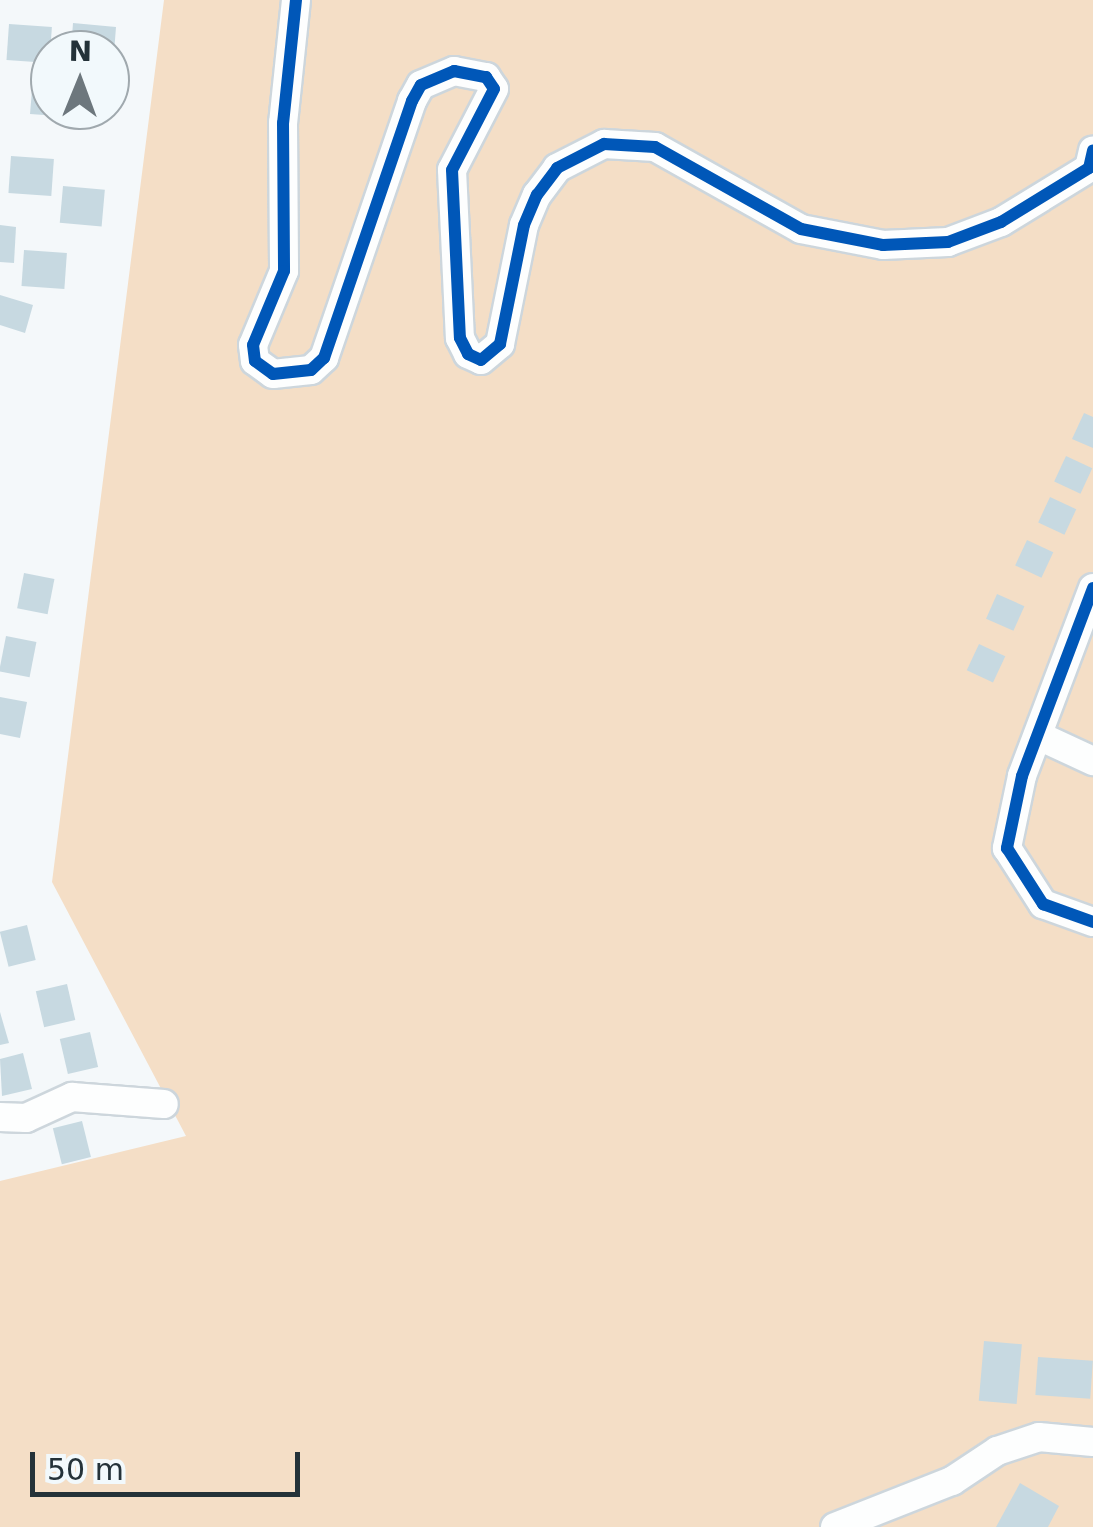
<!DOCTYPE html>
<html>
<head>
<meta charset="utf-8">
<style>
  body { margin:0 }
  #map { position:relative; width:1093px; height:1527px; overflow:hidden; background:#f4f8fa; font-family:"DejaVu Sans",sans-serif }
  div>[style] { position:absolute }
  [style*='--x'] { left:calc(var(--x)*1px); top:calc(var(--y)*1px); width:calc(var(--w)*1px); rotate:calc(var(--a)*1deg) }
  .green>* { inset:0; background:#f4dec6 }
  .building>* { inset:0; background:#c7d9e1; transform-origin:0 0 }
  .roads { filter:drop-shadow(2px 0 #cdd6dc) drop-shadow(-2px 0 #cdd6dc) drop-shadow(0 2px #cdd6dc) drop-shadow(0 -2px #cdd6dc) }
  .street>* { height:28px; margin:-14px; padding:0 14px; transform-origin:14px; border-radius:14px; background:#fdfefe }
  .cycleway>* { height:12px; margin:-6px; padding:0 6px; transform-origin:6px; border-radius:6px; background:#0057b8 }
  span { translate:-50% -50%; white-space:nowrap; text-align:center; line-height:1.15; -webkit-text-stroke:9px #f2f9fc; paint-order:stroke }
  .north { position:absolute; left:30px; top:30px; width:100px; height:100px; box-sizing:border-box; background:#f2f9fc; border:2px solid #a0a9ae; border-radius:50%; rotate:1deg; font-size:28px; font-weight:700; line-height:40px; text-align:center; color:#243239 }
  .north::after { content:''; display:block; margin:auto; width:35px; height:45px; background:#6d777d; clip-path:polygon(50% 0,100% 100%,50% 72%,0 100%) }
  .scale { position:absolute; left:30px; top:1452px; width:270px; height:45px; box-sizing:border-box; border:5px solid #243239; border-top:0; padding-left:12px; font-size:30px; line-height:35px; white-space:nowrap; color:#243239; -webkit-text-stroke:8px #f2f9fc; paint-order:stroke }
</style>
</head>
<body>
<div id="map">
  <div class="green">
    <i style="clip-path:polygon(164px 0,1093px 0,1093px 1527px,0 1527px,0 1181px,186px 1136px,52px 882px)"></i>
  </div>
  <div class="building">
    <i style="clip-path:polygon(73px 23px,116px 27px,113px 66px,110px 50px,71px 50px)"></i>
    <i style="left:9px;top:24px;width:43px;height:36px;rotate:4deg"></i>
    <i style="clip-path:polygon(33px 78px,50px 79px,50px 110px,73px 110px,72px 117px,30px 114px)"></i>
    <i style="left:11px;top:156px;width:43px;height:37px;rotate:4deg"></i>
    <i style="left:63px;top:186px;width:42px;height:37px;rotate:5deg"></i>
    <i style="clip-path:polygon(0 225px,16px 227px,14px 263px,0 262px)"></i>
    <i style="left:24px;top:250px;width:43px;height:36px;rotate:4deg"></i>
    <i style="clip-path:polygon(0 295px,33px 305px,25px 333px,0 325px)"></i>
    <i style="clip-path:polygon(1084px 413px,1093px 417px,1093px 448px,1072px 439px)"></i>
    <i style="left:1066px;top:456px;width:29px;height:28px;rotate:25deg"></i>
    <i style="left:1050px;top:497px;width:29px;height:28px;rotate:25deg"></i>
    <i style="left:1027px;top:540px;width:29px;height:28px;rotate:25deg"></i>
    <i style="left:24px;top:573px;width:31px;height:36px;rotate:11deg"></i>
    <i style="left:997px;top:594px;width:30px;height:27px;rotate:24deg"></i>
    <i style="left:6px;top:636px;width:31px;height:36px;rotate:11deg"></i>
    <i style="left:979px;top:644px;width:29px;height:29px;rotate:25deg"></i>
    <i style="clip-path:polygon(0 697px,27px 702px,20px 738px,0 734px)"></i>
    <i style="left:27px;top:925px;width:36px;height:28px;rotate:76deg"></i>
    <i style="left:67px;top:984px;width:37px;height:32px;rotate:77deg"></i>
    <i style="clip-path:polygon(0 1012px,9px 1043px,0 1045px)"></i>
    <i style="left:90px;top:1032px;width:36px;height:31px;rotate:77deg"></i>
    <i style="clip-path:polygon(23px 1053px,32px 1089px,2px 1096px,0 1059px)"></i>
    <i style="left:82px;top:1121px;width:37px;height:30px;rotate:76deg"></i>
    <i style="left:984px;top:1341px;width:38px;height:60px;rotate:5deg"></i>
    <i style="left:1038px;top:1357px;width:55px;height:38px;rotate:4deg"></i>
    <i style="clip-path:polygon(1020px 1483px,1059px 1506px,1048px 1527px,996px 1527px)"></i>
  </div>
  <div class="roads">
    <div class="street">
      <i style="--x:296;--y:0;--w:124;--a:96"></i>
      <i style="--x:283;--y:123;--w:148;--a:89.6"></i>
      <i style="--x:284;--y:271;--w:80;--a:112.7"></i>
      <i style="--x:253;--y:345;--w:16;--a:83"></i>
      <i style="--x:255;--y:361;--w:22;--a:36"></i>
      <i style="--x:273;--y:374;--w:38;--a:-6"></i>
      <i style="--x:311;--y:370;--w:18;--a:-43"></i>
      <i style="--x:324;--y:358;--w:272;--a:-71.1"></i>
      <i style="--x:412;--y:101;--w:18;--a:-61"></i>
      <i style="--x:421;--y:85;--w:36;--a:-23"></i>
      <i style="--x:454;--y:71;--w:33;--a:11"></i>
      <i style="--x:486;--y:77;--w:14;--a:56"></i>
      <i style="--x:494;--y:89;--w:91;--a:117.4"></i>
      <i style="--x:452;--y:170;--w:168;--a:87.3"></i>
      <i style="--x:460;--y:338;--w:18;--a:63"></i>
      <i style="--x:468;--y:354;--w:14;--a:25"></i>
      <i style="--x:481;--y:360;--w:25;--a:-40"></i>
      <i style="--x:500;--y:344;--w:121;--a:-78.6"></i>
      <i style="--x:524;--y:225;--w:33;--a:-67"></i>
      <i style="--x:537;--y:195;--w:34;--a:-53"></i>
      <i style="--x:557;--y:168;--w:53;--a:-27.1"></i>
      <i style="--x:604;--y:144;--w:51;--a:3.4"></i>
      <i style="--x:655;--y:147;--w:167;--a:29.3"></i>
      <i style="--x:801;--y:229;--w:84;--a:11"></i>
      <i style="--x:883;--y:245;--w:65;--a:-2.6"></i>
      <i style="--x:948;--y:242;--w:57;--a:-20.7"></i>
      <i style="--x:1001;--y:222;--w:103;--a:-31.5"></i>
      <i style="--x:1089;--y:168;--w:18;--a:-77"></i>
      <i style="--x:1093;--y:588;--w:201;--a:110.7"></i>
      <i style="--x:1022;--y:776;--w:74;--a:101.8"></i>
      <i style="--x:1007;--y:848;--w:67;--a:57.3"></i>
      <i style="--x:1043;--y:904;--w:53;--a:19.8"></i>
      <i style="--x:1039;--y:736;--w:60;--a:24.8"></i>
      <i style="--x:0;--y:1117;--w:26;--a:2"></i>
      <i style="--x:26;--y:1118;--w:51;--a:-24.5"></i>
      <i style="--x:72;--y:1097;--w:92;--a:4.4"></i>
      <i style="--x:835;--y:1527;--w:126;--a:-21.5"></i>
      <i style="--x:952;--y:1481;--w:54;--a:-33.7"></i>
      <i style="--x:997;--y:1451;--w:44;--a:-18.4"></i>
      <i style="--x:1039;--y:1437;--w:54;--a:5.3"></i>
    </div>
  </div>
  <div class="cycleway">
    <i style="--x:296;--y:0;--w:124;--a:96"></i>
    <i style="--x:283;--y:123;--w:148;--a:89.6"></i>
    <i style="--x:284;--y:271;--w:80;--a:112.7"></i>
    <i style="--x:253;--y:345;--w:16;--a:83"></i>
    <i style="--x:255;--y:361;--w:22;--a:36"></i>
    <i style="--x:273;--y:374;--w:38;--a:-6"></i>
    <i style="--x:311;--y:370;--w:18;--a:-43"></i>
    <i style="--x:324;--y:358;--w:272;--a:-71.1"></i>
    <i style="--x:412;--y:101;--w:18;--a:-61"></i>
    <i style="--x:421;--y:85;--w:36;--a:-23"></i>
    <i style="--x:454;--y:71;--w:33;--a:11"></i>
    <i style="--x:486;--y:77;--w:14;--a:56"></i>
    <i style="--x:494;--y:89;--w:91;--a:117.4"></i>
    <i style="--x:452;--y:170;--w:168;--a:87.3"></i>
    <i style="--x:460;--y:338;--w:18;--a:63"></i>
    <i style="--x:468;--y:354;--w:14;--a:25"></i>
    <i style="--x:481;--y:360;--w:25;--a:-40"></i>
    <i style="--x:500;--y:344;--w:121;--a:-78.6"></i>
    <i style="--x:524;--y:225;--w:33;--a:-67"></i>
    <i style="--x:537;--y:195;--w:34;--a:-53"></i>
    <i style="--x:557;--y:168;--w:53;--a:-27.1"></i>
    <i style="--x:604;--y:144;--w:51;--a:3.4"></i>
    <i style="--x:655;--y:147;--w:167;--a:29.3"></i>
    <i style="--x:801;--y:229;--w:84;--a:11"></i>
    <i style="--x:883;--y:245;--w:65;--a:-2.6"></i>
    <i style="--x:948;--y:242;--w:57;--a:-20.7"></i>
    <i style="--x:1001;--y:222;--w:103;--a:-31.5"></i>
    <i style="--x:1089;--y:168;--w:18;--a:-77"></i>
    <i style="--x:1093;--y:588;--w:201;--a:110.7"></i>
    <i style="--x:1022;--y:776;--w:74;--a:101.8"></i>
    <i style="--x:1007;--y:848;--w:67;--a:57.3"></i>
    <i style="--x:1043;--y:904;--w:53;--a:19.8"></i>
  </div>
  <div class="north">N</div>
  <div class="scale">50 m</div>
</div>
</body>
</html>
